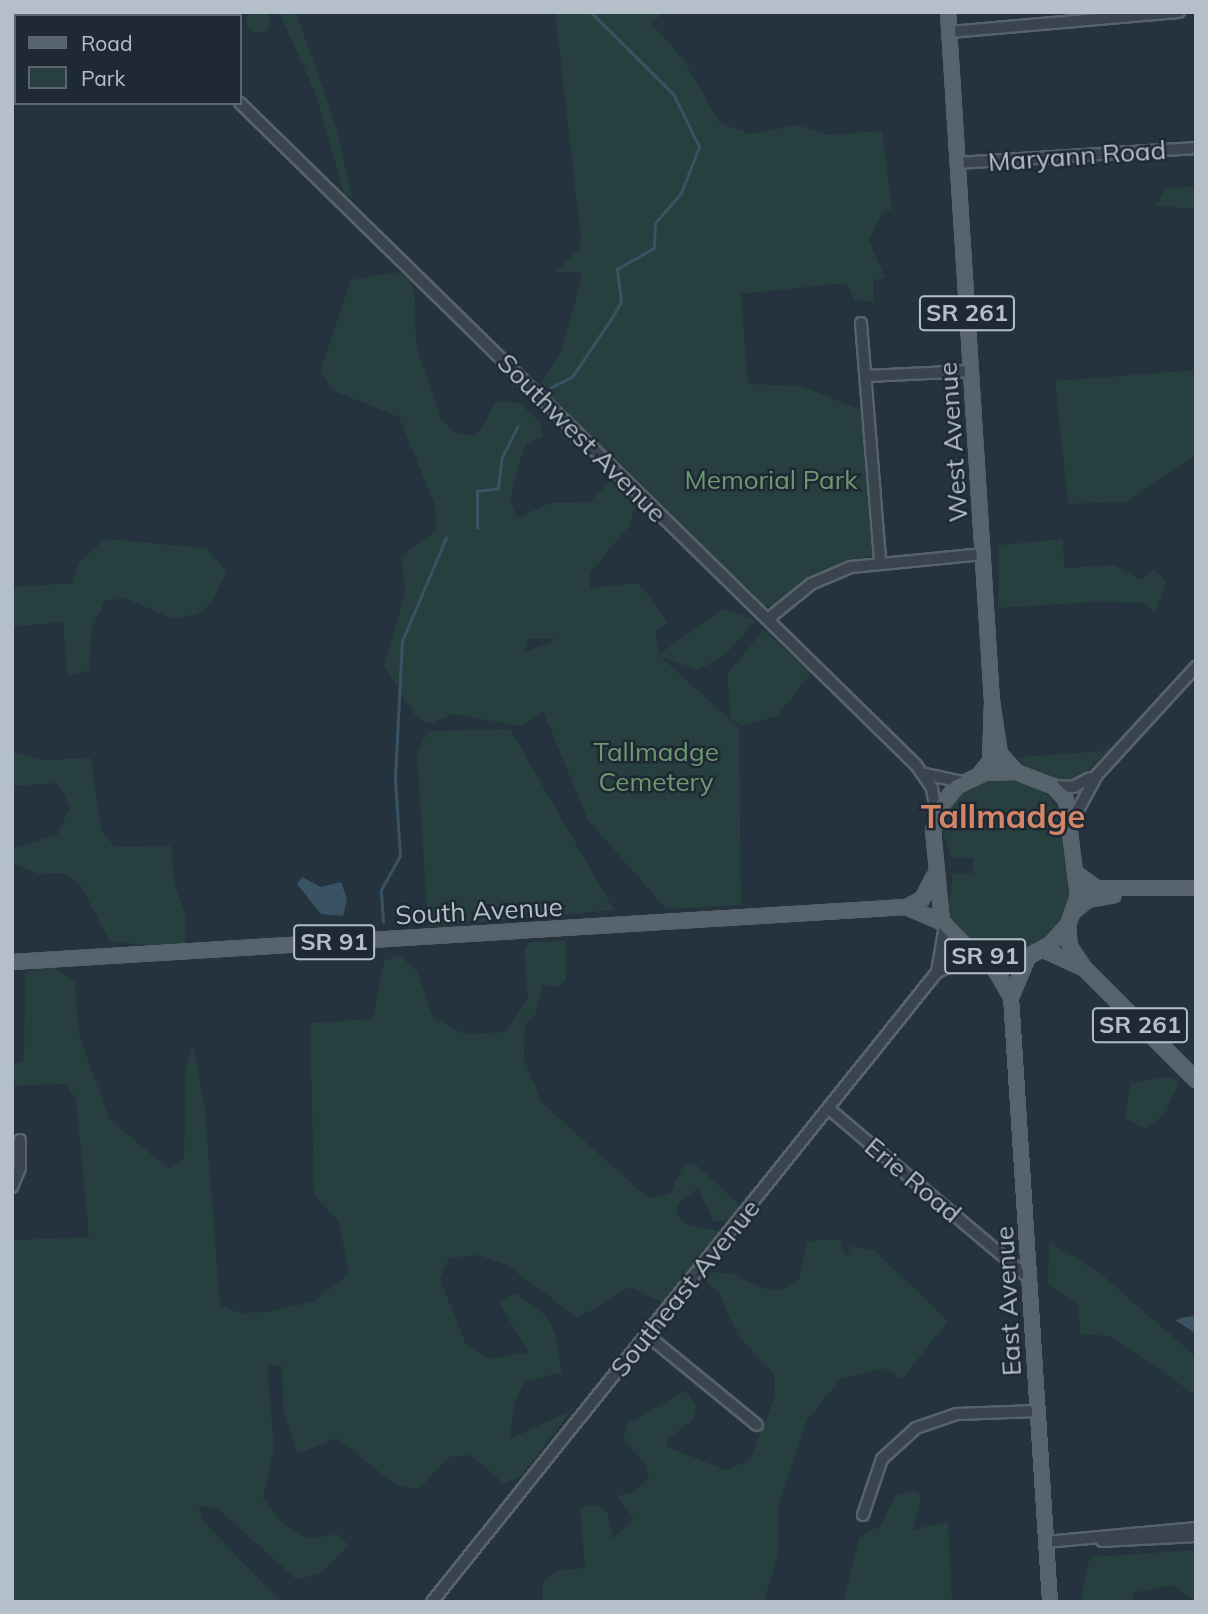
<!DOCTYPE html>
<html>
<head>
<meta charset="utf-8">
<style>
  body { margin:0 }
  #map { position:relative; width:1208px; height:1614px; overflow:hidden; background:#25333e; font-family:Mulish,sans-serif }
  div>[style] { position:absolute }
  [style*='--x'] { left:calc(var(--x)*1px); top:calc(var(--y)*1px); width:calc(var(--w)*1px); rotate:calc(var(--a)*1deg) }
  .green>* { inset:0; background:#273f3e }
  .round { border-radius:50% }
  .water>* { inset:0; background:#395264 }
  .stream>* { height:2.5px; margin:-1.25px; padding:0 1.25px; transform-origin:1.25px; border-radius:1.25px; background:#395264 }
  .roads { filter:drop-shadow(2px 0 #57626c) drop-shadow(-2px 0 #57626c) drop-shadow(0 2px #57626c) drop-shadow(0 -2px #57626c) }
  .minor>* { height:10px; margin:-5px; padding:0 5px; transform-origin:5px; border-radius:5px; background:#39444e }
  .major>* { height:12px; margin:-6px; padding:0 6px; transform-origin:6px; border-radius:6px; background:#57646e }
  span { translate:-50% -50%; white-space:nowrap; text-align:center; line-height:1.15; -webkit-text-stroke:5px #1e2933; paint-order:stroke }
  .shield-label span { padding:2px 5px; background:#1e2933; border:2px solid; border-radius:5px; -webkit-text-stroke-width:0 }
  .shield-label { font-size:24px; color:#b5bfc9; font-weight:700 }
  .street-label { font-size:26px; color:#b5bfc9 }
  .park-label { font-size:26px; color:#6d9971 }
  .district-label { font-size:33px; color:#d28667; font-weight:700 }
  .frame { position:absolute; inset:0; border:14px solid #b5bfc9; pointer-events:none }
  .legend { position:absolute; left:14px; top:14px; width:228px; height:91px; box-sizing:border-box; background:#1e2933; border:2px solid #5a656f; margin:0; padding:9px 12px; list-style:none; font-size:21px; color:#b5bfc9 }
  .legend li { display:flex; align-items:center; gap:14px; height:35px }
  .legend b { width:35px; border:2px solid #5a656f }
</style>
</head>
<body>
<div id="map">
  <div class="green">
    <i class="round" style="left:246px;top:9px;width:24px;height:24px"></i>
    <i style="clip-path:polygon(279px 12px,296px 12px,336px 126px,352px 198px,344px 193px,315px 92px)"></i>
    <i style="clip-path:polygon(555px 12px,683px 12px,661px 14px,652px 24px,683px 59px,720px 123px,750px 134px,797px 125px,828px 135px,882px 131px,892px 209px,883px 212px,869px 240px,885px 278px,873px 280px,873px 302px,855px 300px,846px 283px,741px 294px,748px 384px,802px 386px,864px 411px,874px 555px,818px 573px,775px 605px,764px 606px,539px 386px,560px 355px,581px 280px,580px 272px,556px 272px,579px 249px,581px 238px)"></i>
    <i style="clip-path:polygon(1196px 186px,1196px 209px,1155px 206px,1166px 189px)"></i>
    <i style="clip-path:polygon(evenodd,397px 272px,410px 280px,415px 295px,416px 346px,440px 417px,455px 433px,476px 436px,497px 401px,519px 403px,539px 421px,543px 436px,526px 444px,518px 467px,510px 501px,517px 518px,550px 503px,589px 502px,610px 482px,637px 502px,629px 526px,590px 573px,590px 588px,639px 583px,668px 623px,656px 631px,659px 654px,724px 609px,756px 620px,724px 656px,698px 670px,660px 656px,739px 728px,741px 905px,666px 909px,588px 820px,543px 711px,520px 726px,454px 714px,429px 724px,417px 718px,384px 666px,405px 593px,401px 556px,436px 531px,435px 506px,399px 417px,332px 390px,320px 371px,351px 280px,397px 272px,555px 639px,555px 640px,525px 652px,529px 639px,555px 639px)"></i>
    <i style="clip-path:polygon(1196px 370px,1196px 455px,1127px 502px,1068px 504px,1055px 381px)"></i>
    <i style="clip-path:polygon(105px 539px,206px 548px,226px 571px,212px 603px,197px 614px,173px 619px,125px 598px,105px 601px,92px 628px,89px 671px,67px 675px,63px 622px,12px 627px,12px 587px,73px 583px,79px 562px)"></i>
    <i style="clip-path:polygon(1063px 539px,1064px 568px,1114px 565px,1141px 580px,1152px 569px,1166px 581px,1155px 612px,1144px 603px,1095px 602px,998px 608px,999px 545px)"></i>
    <i style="clip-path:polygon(763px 630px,811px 673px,777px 716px,742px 726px,731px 720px,727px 675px)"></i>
    <i style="clip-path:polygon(510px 729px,614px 910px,428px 927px,417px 752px,428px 731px)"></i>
    <i style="clip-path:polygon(1109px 746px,1110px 749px,1073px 784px,1029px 770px,1018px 757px,1104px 751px)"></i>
    <i style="clip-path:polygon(12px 752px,43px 760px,91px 758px,101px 830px,115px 847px,171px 846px,175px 887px,186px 915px,185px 948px,110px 942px,81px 886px,63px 873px,39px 874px,12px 863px,12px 849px,58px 834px,70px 806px,57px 783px,12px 786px)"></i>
    <i style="clip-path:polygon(995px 777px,1040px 787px,1067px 820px,1069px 911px,1052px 935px,1025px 951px,991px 952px,972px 944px,947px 916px,953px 874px,973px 873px,973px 858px,952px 858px,940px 825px,962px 788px)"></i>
    <i style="clip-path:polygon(566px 941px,566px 980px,559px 987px,542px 985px,536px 1014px,525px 1024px,524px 1059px,542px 1103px,648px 1198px,670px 1194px,683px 1166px,694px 1163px,742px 1207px,729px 1221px,713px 1221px,698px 1188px,678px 1203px,676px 1212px,687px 1225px,720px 1231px,664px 1303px,630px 1287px,578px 1318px,508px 1266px,479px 1255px,449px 1258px,440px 1279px,466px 1344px,488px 1359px,529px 1352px,499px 1304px,515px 1293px,545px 1315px,555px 1333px,562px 1372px,525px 1382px,514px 1403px,510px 1439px,572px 1410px,521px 1476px,504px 1484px,471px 1455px,449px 1457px,419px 1489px,397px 1486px,337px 1438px,297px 1454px,283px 1407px,282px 1366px,267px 1365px,274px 1449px,263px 1498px,282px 1522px,308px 1539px,338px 1534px,349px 1546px,323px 1572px,297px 1580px,217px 1508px,199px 1506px,202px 1520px,281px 1602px,12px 1602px,12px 1240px,89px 1237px,76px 1099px,66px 1084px,12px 1086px,12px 1065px,24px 1060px,25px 972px,51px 966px,75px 982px,79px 1034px,109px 1119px,169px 1169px,184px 1159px,186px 1065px,193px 1044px,205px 1109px,220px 1305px,240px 1313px,265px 1312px,312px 1302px,349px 1274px,339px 1221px,314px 1195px,310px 1023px,373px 1019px,384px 961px,399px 955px,417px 971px,433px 1017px,464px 1034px,506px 1032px,528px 999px,524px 950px,529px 942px)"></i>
    <i style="clip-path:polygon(1166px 1077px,1179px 1081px,1166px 1112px,1147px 1129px,1124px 1118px,1131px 1083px)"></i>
    <i style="clip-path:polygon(821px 1239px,839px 1240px,846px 1257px,851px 1246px,875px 1251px,948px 1321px,902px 1379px,883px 1368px,841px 1379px,807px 1420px,778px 1507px,778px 1554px,764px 1602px,543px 1602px,543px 1580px,556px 1571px,585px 1568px,580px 1508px,595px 1504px,607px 1511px,613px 1539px,634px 1519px,617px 1496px,635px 1492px,649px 1477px,646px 1464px,623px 1440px,627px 1424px,687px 1390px,696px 1408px,693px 1420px,667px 1439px,667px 1447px,726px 1470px,750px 1460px,775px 1396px,775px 1375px,738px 1336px,719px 1293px,704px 1280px,712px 1272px,733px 1274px,762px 1288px,783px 1290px,799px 1280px,807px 1242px)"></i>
    <i style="clip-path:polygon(1049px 1241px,1102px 1275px,1196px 1357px,1196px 1395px,1109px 1336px,1080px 1334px,1078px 1305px,1048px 1285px)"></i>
    <i style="clip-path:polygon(915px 1491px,921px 1496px,913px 1530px,948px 1521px,952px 1602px,843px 1602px,859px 1538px,881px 1525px,895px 1496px)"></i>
    <i style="clip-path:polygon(1196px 1550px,1196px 1602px,1172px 1585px,1132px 1593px,1135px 1602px,1086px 1602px,1081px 1596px,1090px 1557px)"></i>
  </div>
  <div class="water">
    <i style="clip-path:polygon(302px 877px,321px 887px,341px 882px,347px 899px,343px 916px,321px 914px,297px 884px)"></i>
    <i style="clip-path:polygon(1196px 1316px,1196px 1334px,1175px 1320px,1185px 1317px)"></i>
  </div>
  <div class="stream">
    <i style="--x:550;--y:388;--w:25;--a:-27"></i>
    <i style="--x:572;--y:377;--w:73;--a:-56.1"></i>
    <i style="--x:613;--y:316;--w:16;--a:-60"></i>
    <i style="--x:621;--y:302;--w:33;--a:-97"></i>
    <i style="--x:617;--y:269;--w:43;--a:-29.6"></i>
    <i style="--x:654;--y:248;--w:25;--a:-88"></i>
    <i style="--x:655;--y:223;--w:40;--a:-49"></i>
    <i style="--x:681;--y:193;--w:49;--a:-68.6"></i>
    <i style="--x:699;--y:147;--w:59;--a:-116.1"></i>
    <i style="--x:673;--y:94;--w:117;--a:-135.3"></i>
    <i style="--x:477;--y:528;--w:37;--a:-90"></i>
    <i style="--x:477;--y:491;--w:21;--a:-8"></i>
    <i style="--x:498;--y:488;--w:31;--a:-83"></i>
    <i style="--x:502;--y:457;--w:34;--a:-63"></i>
    <i style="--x:383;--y:922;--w:32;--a:-94"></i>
    <i style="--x:381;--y:890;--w:39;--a:-61"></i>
    <i style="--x:400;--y:856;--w:78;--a:-93.7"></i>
    <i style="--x:395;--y:778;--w:137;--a:-87.1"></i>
    <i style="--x:402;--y:641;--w:112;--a:-66.9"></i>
  </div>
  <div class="roads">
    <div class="minor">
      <i style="--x:147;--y:12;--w:6;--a:45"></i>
      <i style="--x:949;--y:32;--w:231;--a:-5"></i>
      <i style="--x:240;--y:103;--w:946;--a:44.4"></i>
      <i style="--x:916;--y:765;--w:28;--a:55"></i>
      <i style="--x:932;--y:788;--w:26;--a:81"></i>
      <i style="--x:958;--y:163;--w:238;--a:-3.6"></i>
      <i style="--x:861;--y:323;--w:239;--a:85.4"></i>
      <i style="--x:867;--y:376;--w:104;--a:-2.8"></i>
      <i style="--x:768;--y:619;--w:55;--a:-39.1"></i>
      <i style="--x:811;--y:584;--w:43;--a:-23"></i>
      <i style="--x:851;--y:567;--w:133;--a:-5.6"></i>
      <i style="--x:925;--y:774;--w:40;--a:12"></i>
      <i style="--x:1053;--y:786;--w:20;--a:3"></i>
      <i style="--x:1073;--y:787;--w:19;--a:-28"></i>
      <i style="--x:1073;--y:819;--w:50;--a:-61.4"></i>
      <i style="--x:1097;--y:775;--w:147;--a:-47.5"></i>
      <i style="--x:937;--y:972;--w:46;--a:-23.2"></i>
      <i style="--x:829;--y:1109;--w:263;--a:40.2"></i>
      <i style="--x:12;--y:1187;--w:21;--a:-67"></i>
      <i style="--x:20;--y:1168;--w:28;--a:-90"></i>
      <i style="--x:647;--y:1335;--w:142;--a:39.3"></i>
      <i style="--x:863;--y:1515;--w:59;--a:-71.3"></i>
      <i style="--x:882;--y:1459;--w:46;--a:-42.4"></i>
      <i style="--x:916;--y:1428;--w:43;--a:-18.9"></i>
      <i style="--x:957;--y:1414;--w:80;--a:-2.1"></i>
      <i style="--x:1102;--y:1541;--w:94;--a:-3"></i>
      <i style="--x:1046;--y:1542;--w:151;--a:-5.3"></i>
      <i style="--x:432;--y:1602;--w:807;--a:-51.28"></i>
      <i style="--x:937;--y:972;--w:48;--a:-80.3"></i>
    </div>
    <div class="major">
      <i style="--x:948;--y:12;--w:690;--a:86.35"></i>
      <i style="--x:992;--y:701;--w:54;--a:81.4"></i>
      <i style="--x:1000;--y:754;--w:24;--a:48"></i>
      <i style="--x:1016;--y:772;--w:40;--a:21"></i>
      <i style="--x:1053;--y:786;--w:19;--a:47"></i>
      <i style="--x:1066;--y:800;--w:97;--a:82.9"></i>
      <i style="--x:1078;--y:896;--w:31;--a:109"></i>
      <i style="--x:1068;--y:925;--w:25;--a:132"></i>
      <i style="--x:1051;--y:944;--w:26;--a:151"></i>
      <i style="--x:1028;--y:957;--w:29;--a:176"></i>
      <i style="--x:999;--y:959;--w:34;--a:-161"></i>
      <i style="--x:967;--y:948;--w:36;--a:-134"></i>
      <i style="--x:942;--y:922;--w:91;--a:-95.6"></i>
      <i style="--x:933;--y:831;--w:26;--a:-72"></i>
      <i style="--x:941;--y:806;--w:26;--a:-51"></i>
      <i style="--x:957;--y:786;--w:31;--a:-25"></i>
      <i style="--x:985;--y:773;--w:31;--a:-2"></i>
      <i style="--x:979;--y:775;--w:17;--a:-50"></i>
      <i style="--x:990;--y:762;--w:61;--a:-88.1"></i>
      <i style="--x:1077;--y:874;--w:24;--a:36"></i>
      <i style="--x:1096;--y:888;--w:100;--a:0"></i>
      <i style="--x:907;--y:907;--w:17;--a:-28"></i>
      <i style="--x:922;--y:899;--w:24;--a:-62"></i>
      <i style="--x:1074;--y:911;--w:17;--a:-40"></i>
      <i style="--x:1087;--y:900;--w:27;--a:-10"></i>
      <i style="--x:1068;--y:925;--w:22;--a:85"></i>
      <i style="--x:1070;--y:947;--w:27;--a:56"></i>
      <i style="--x:1085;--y:969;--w:157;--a:45"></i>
      <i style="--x:1044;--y:950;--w:41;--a:24.7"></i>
      <i style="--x:988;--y:957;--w:44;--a:59.9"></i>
      <i style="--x:1028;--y:957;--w:43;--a:113"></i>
      <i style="--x:1011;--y:997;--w:606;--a:86.31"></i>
      <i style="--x:12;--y:962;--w:896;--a:-3.52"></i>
      <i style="--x:906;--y:907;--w:39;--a:23"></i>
    </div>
  </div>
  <div class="shield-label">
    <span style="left:967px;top:313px">SR 261</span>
    <span style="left:334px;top:942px">SR 91</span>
    <span style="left:985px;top:956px">SR 91</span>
    <span style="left:1140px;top:1025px">SR 261</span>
  </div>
  <div class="street-label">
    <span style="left:1077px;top:156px;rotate:-4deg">Maryann Road</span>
    <span style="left:582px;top:438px;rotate:45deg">Southwest Avenue</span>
    <span style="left:953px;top:442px;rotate:-94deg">West Avenue</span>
    <span style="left:479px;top:911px;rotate:-3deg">South Avenue</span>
    <span style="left:913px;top:1180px;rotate:40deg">Erie Road</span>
    <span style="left:685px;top:1288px;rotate:-51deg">Southeast Avenue</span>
    <span style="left:1008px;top:1301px;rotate:-93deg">East Avenue</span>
  </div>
  <div class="park-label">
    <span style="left:771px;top:480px">Memorial Park</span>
    <span style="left:656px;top:767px">Tallmadge<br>Cemetery</span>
  </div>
  <div class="district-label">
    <span style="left:1003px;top:816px">Tallmadge</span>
  </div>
  <div class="frame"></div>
  <ul class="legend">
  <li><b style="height:9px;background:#57646e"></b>Road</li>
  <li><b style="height:19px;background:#273f3e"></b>Park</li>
  </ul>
</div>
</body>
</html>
